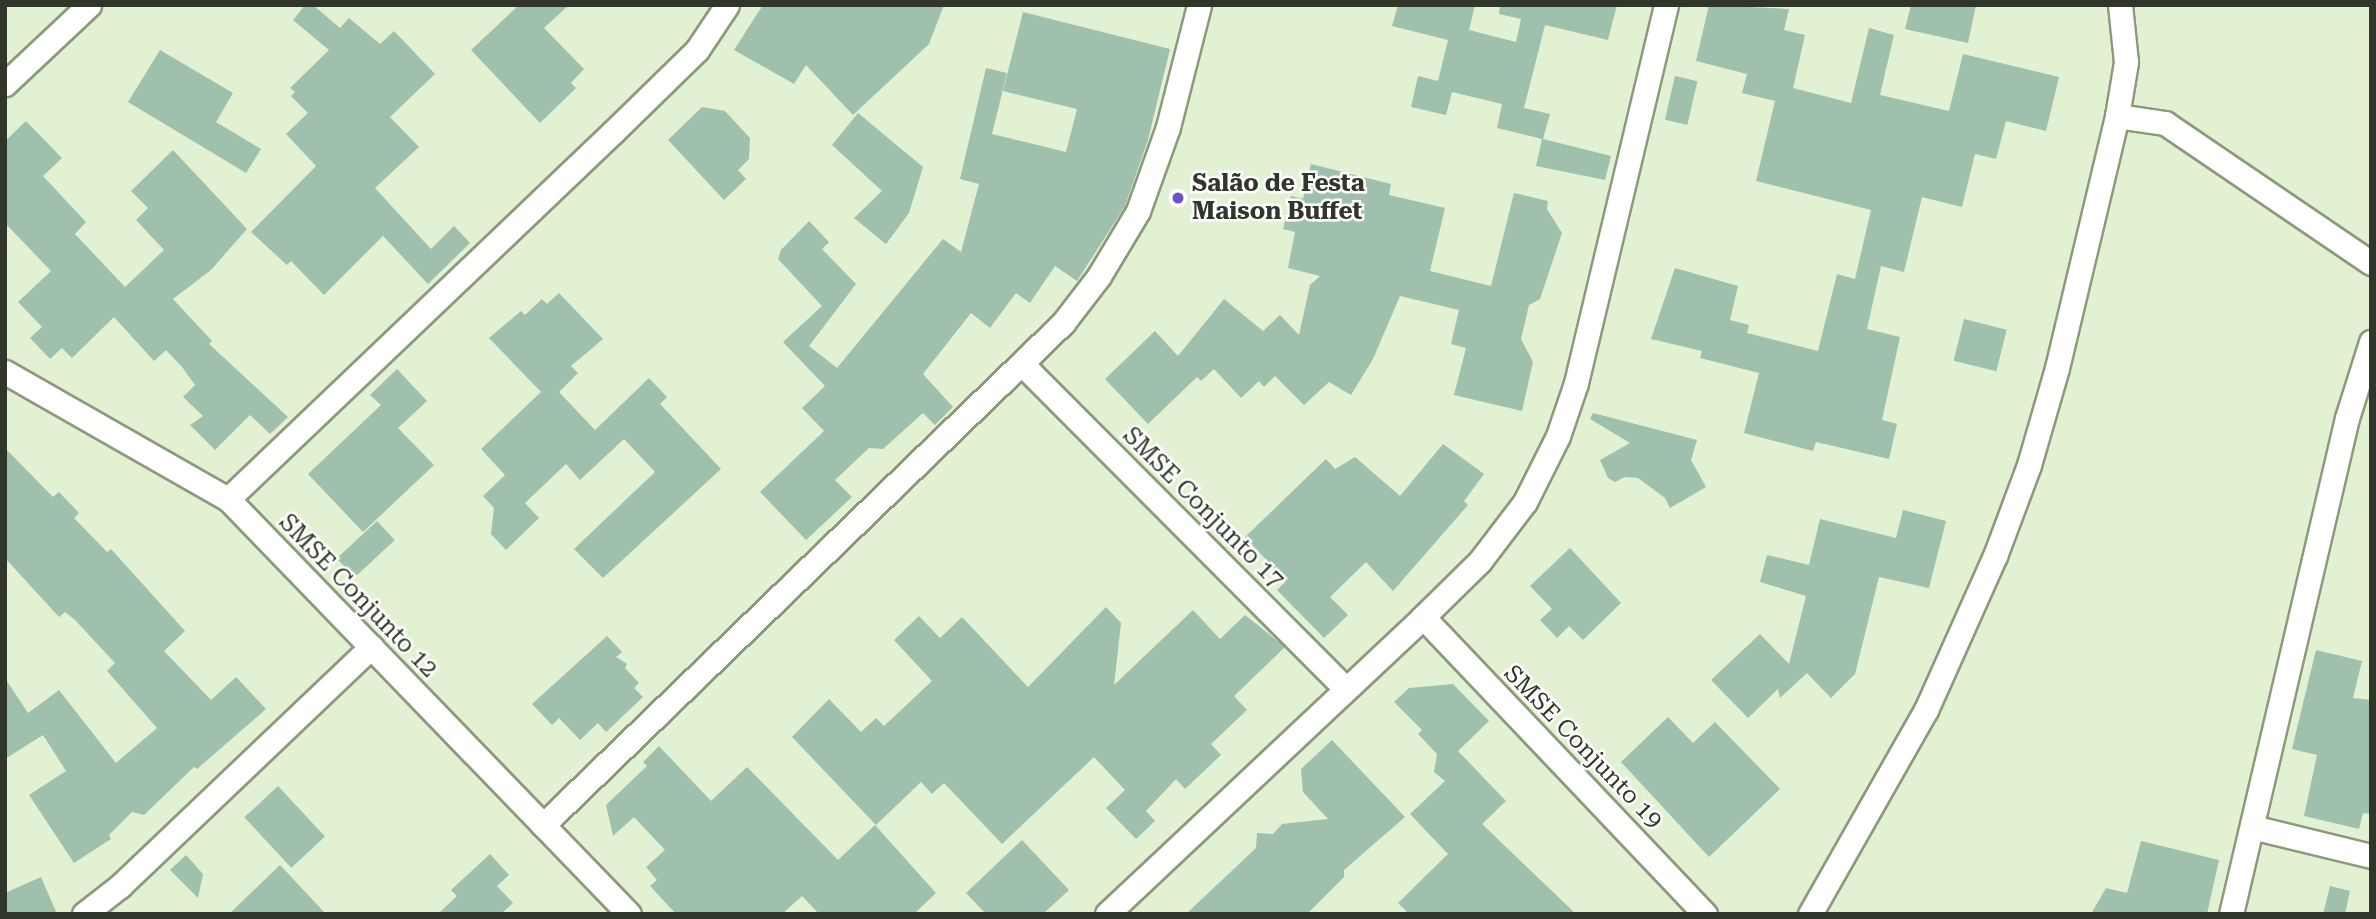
<!DOCTYPE html>
<html>
<head>
<meta charset="utf-8">
<style>
  body { margin:0 }
  #map { position:relative; width:2376px; height:919px; overflow:hidden; background:#e2f1d1; font-family:"Roboto Serif",serif }
  div>[style] { position:absolute }
  [style*='--x'] { left:calc(var(--x)*1px); top:calc(var(--y)*1px); width:calc(var(--w)*1px); rotate:calc(var(--a)*1deg) }
  .building>* { inset:0; background:#9ec0ad; transform-origin:0 0 }
  .roads { filter:drop-shadow(2px 0 #8c997c) drop-shadow(-2px 0 #8c997c) drop-shadow(0 2px #8c997c) drop-shadow(0 -2px #8c997c) }
  .street>* { height:23px; margin:-11.5px; padding:0 11.5px; transform-origin:11.5px; border-radius:11.5px; background:#fff }
  .dots>* { width:19px; height:19px; translate:-50% -50%; box-sizing:border-box; border:4px solid #fff; border-radius:50% }
  span { translate:-50% -50%; white-space:nowrap; text-align:center; line-height:1.15; -webkit-text-stroke:5px #fff; paint-order:stroke }
  .poi-label { font-size:24px; color:#31362a; font-weight:700 }
  .left { translate:0 -50%; text-align:left }
  .street-label { font-size:24px; color:#31362a }
  .frame { position:absolute; inset:0; border:7px solid #31362a; pointer-events:none }
</style>
</head>
<body>
<div id="map">
  <div class="building">
    <i style="clip-path:polygon(305px 5px,313px 5px,340px 28px,349px 18px,380px 44px,394px 31px,435px 74px,390px 117px,419px 147px,375px 188px,431px 249px,454px 226px,470px 243px,428px 284px,383px 236px,324px 295px,291px 261px,287px 265px,251px 232px,316px 166px,286px 134px,308px 113px,291px 96px,295px 92px,290px 88px,329px 50px,293px 20px)"></i>
    <i style="clip-path:polygon(519px 5px,569px 5px,544px 28px,584px 69px,571px 83px,576px 88px,540px 123px,471px 50px)"></i>
    <i style="clip-path:polygon(763px 5px,944px 5px,929px 44px,853px 115px,806px 65px,794px 84px,734px 50px)"></i>
    <i style="clip-path:polygon(1398px 5px,1475px 5px,1469px 30px,1516px 42px,1521px 19px,1499px 14px,1500px 5px,1617px 5px,1608px 40px,1545px 25px,1524px 108px,1550px 114px,1543px 139px,1611px 156px,1605px 180px,1536px 166px,1542px 139px,1497px 128px,1502px 104px,1452px 92px,1446px 115px,1411px 107px,1418px 76px,1438px 81px,1448px 40px,1392px 26px)"></i>
    <i style="clip-path:polygon(1709px 5px,1789px 9px,1784px 30px,1805px 35px,1793px 88px,1851px 103px,1869px 28px,1894px 35px,1880px 95px,1949px 111px,1963px 54px,2059px 77px,2046px 131px,2006px 121px,1996px 159px,1975px 154px,1962px 207px,1922px 197px,1904px 272px,1881px 266px,1867px 329px,1900px 337px,1882px 420px,1897px 424px,1889px 459px,1816px 442px,1813px 451px,1744px 433px,1759px 373px,1700px 358px,1702px 351px,1651px 339px,1675px 268px,1738px 286px,1730px 320px,1749px 325px,1747px 333px,1818px 351px,1837px 274px,1855px 279px,1871px 210px,1756px 181px,1775px 101px,1742px 93px,1747px 74px,1696px 61px)"></i>
    <i style="clip-path:polygon(1911px 5px,1976px 5px,1968px 43px,1905px 29px)"></i>
    <i style="clip-path:polygon(1023px 12px,1170px 49px,1148px 140px,1125px 206px,1077px 281px,1055px 266px,1030px 303px,1016px 293px,990px 328px,971px 313px,923px 374px,953px 407px,935px 425px,923px 413px,883px 449px,869px 448px,835px 480px,852px 497px,806px 540px,760px 492px,824px 431px,802px 408px,825px 386px,783px 342px,822px 306px,778px 259px,781px 250px,809px 221px,829px 242px,822px 249px,856px 284px,809px 346px,837px 368px,943px 239px,961px 252px,979px 184px,960px 179px,986px 68px,1007px 73px,992px 134px,1066px 152px,1077px 109px,1003px 91px)"></i>
    <i style="clip-path:polygon(160px 50px,233px 93px,216px 122px,261px 149px,246px 173px,128px 102px)"></i>
    <i style="left:1675px;top:76px;width:23px;height:45px;rotate:13deg"></i>
    <i style="clip-path:polygon(702px 107px,725px 111px,750px 138px,749px 159px,738px 170px,746px 179px,724px 200px,668px 140px)"></i>
    <i style="clip-path:polygon(858px 113px,923px 167px,909px 213px,886px 244px,854px 218px,882px 191px,832px 145px)"></i>
    <i style="clip-path:polygon(26px 121px,62px 158px,43px 176px,86px 222px,75px 234px,125px 287px,164px 250px,136px 220px,148px 208px,131px 191px,173px 150px,247px 229px,211px 270px,173px 299px,212px 341px,209px 344px,288px 417px,270px 434px,250px 415px,215px 450px,190px 425px,203px 416px,183px 397px,195px 385px,182px 367px,166px 350px,154px 361px,114px 317px,72px 358px,62px 348px,50px 359px,30px 338px,42px 327px,18px 302px,51px 271px,5px 223px,5px 141px)"></i>
    <i style="clip-path:polygon(1311px 164px,1391px 184px,1389px 195px,1445px 208px,1430px 271px,1491px 286px,1514px 193px,1548px 201px,1547px 209px,1562px 233px,1540px 299px,1529px 305px,1521px 339px,1533px 362px,1522px 411px,1454px 395px,1466px 348px,1451px 344px,1459px 310px,1400px 296px,1373px 359px,1351px 395px,1329px 382px,1304px 405px,1275px 376px,1264px 387px,1259px 381px,1241px 398px,1214px 369px,1201px 381px,1197px 377px,1148px 424px,1105px 379px,1155px 331px,1178px 356px,1224px 299px,1263px 331px,1280px 315px,1299px 335px,1310px 285px,1320px 276px,1288px 268px,1295px 232px,1283px 229px,1291px 196px,1303px 199px)"></i>
    <i style="clip-path:polygon(559px 293px,603px 339px,571px 366px,578px 373px,559px 392px,595px 430px,649px 378px,667px 397px,660px 404px,721px 469px,603px 578px,574px 549px,655px 472px,624px 439px,580px 480px,566px 464px,525px 503px,539px 518px,506px 550px,491px 534px,494px 508px,483px 496px,505px 475px,481px 449px,541px 392px,489px 338px,521px 311px,525px 315px,542px 299px,547px 304px)"></i>
    <i style="left:1964px;top:319px;width:44px;height:43px;rotate:14deg"></i>
    <i style="clip-path:polygon(397px 369px,427px 401px,398px 428px,434px 465px,363px 532px,308px 474px,381px 405px,370px 395px)"></i>
    <i style="clip-path:polygon(1593px 413px,1697px 440px,1691px 460px,1706px 487px,1670px 508px,1665px 498px,1638px 478px,1625px 477px,1615px 482px,1608px 478px,1600px 460px,1630px 443px,1590px 419px)"></i>
    <i style="clip-path:polygon(1443px 444px,1484px 474px,1464px 501px,1468px 505px,1393px 591px,1366px 562px,1330px 597px,1348px 615px,1324px 638px,1277px 590px,1286px 581px,1245px 537px,1326px 459px,1335px 469px,1355px 457px,1400px 496px)"></i>
    <i style="clip-path:polygon(5px 448px,53px 497px,59px 492px,79px 513px,74px 518px,107px 552px,111px 549px,185px 631px,164px 651px,211px 700px,236px 677px,266px 709px,197px 769px,194px 767px,144px 815px,132px 812px,109px 835px,111px 839px,74px 863px,29px 795px,66px 771px,43px 735px,5px 759px,5px 678px,28px 713px,59px 690px,116px 763px,157px 728px,107px 671px,115px 663px,75px 620px,65px 612px,59px 617px,5px 558px)"></i>
    <i style="clip-path:polygon(1903px 510px,1946px 521px,1929px 588px,1879px 577px,1855px 674px,1831px 698px,1807px 673px,1780px 698px,1778px 689px,1748px 718px,1711px 680px,1760px 634px,1789px 664px,1806px 596px,1760px 582px,1767px 555px,1809px 565px,1820px 519px,1896px 538px)"></i>
    <i style="left:377px;top:521px;width:26px;height:55px;rotate:47deg"></i>
    <i style="clip-path:polygon(1570px 548px,1621px 603px,1583px 640px,1569px 626px,1557px 638px,1540px 620px,1552px 609px,1530px 586px)"></i>
    <i style="clip-path:polygon(1106px 607px,1121px 623px,1114px 685px,1193px 610px,1220px 639px,1245px 615px,1285px 647px,1234px 696px,1247px 710px,1211px 744px,1221px 755px,1185px 789px,1176px 779px,1146px 811px,1155px 821px,1136px 839px,1106px 808px,1125px 790px,1094px 757px,1002px 844px,944px 783px,932px 794px,921px 782px,876px 825px,792px 737px,829px 699px,861px 732px,876px 718px,884px 726px,932px 681px,894px 640px,919px 616px,940px 638px,962px 617px,1028px 687px)"></i>
    <i style="clip-path:polygon(607px 636px,622px 652px,616px 657px,627px 664px,625px 668px,639px 683px,634px 688px,643px 697px,606px 732px,598px 723px,580px 740px,559px 718px,552px 725px,532px 704px)"></i>
    <i style="clip-path:polygon(2316px 650px,2362px 661px,2353px 698px,2371px 700px,2371px 814px,2363px 813px,2359px 829px,2304px 816px,2317px 755px,2292px 749px)"></i>
    <i style="clip-path:polygon(1453px 684px,1489px 721px,1458px 751px,1506px 801px,1482px 824px,1576px 914px,1409px 914px,1398px 903px,1448px 854px,1410px 814px,1445px 781px,1434px 772px,1437px 754px,1418px 734px,1422px 730px,1394px 702px,1409px 688px)"></i>
    <i style="clip-path:polygon(1668px 717px,1693px 743px,1715px 722px,1780px 789px,1709px 857px,1621px 762px)"></i>
    <i style="clip-path:polygon(1332px 740px,1405px 817px,1344px 870px,1344px 877px,1307px 914px,1186px 914px,1256px 848px,1257px 833px,1273px 834px,1282px 824px,1328px 819px,1303px 792px,1301px 769px)"></i>
    <i style="clip-path:polygon(659px 746px,711px 801px,747px 767px,838px 860px,875px 825px,936px 893px,914px 914px,819px 914px,802px 896px,782px 914px,676px 914px,650px 886px,657px 880px,646px 867px,665px 850px,634px 817px,613px 836px,606px 805px,647px 766px,643px 762px)"></i>
    <i style="left:278px;top:786px;width:69px;height:46px;rotate:47deg"></i>
    <i style="clip-path:polygon(1022px 840px,1069px 890px,1043px 914px,986px 914px,966px 893px)"></i>
    <i style="clip-path:polygon(2141px 841px,2219px 860px,2207px 914px,2091px 914px,2106px 888px,2127px 893px)"></i>
    <i style="clip-path:polygon(490px 854px,509px 875px,497px 886px,513px 903px,501px 914px,438px 914px,457px 896px,451px 890px)"></i>
    <i style="clip-path:polygon(186px 855px,203px 874px,198px 898px,170px 870px)"></i>
    <i style="clip-path:polygon(280px 865px,326px 914px,229px 914px)"></i>
    <i style="clip-path:polygon(41px 877px,57px 914px,5px 914px,5px 893px)"></i>
    <i style="clip-path:polygon(2330px 886px,2350px 891px,2345px 914px,2323px 914px)"></i>
  </div>
  <div class="roads">
    <div class="street">
      <i style="--x:5;--y:84;--w:115;--a:-43.2"></i>
      <i style="--x:2117;--y:116;--w:49;--a:8.3"></i>
      <i style="--x:2165;--y:123;--w:249;--a:34.2"></i>
      <i style="--x:1023;--y:365;--w:456;--a:45.1"></i>
      <i style="--x:5;--y:372;--w:257;--a:29.7"></i>
      <i style="--x:228;--y:499;--w:577;--a:45.98"></i>
      <i style="--x:228;--y:499;--w:532;--a:-43.63"></i>
      <i style="--x:613;--y:132;--w:117;--a:-44.3"></i>
      <i style="--x:697;--y:50;--w:54;--a:-56.3"></i>
      <i style="--x:1423;--y:617;--w:410;--a:46.5"></i>
      <i style="--x:543;--y:825;--w:723;--a:-43.99"></i>
      <i style="--x:1063;--y:323;--w:59;--a:-52.5"></i>
      <i style="--x:1099;--y:276;--w:76;--a:-59"></i>
      <i style="--x:1138;--y:211;--w:89;--a:-70.3"></i>
      <i style="--x:1168;--y:127;--w:126;--a:-75.7"></i>
      <i style="--x:2252;--y:827;--w:122;--a:13.7"></i>
      <i style="--x:84;--y:914;--w:46;--a:-37.9"></i>
      <i style="--x:120;--y:886;--w:347;--a:-43.6"></i>
      <i style="--x:1107;--y:914;--w:434;--a:-43.2"></i>
      <i style="--x:1423;--y:617;--w:80;--a:-44.5"></i>
      <i style="--x:1480;--y:561;--w:74;--a:-52.7"></i>
      <i style="--x:1525;--y:502;--w:74;--a:-63.4"></i>
      <i style="--x:1558;--y:436;--w:56;--a:-71.2"></i>
      <i style="--x:1576;--y:383;--w:389;--a:-76.6"></i>
      <i style="--x:1810;--y:914;--w:235;--a:-60.4"></i>
      <i style="--x:1926;--y:710;--w:169;--a:-65.9"></i>
      <i style="--x:1995;--y:556;--w:97;--a:-69.5"></i>
      <i style="--x:2029;--y:465;--w:101;--a:-73.9"></i>
      <i style="--x:2057;--y:368;--w:259;--a:-76.6"></i>
      <i style="--x:2117;--y:116;--w:55;--a:-80.5"></i>
      <i style="--x:2126;--y:62;--w:57;--a:-96"></i>
      <i style="--x:2231;--y:914;--w:509;--a:-76.84"></i>
      <i style="--x:2347;--y:418;--w:80;--a:-72.5"></i>
    </div>
  </div>
  <div class="dots">
    <i style="left:1178px;top:198px;background:#6f50ca"></i>
  </div>
  <div class="poi-label">
    <span class="left" style="left:1192px;top:198px">Salão de Festa<br>Maison Buffet</span>
  </div>
  <div class="street-label">
    <span style="left:1203px;top:508px;rotate:45deg">SMSE Conjunto 17</span>
    <span style="left:358px;top:596px;rotate:46deg">SMSE Conjunto 12</span>
    <span style="left:1583px;top:747px;rotate:46deg">SMSE Conjunto 19</span>
  </div>
  <div class="frame"></div>
</div>
</body>
</html>
